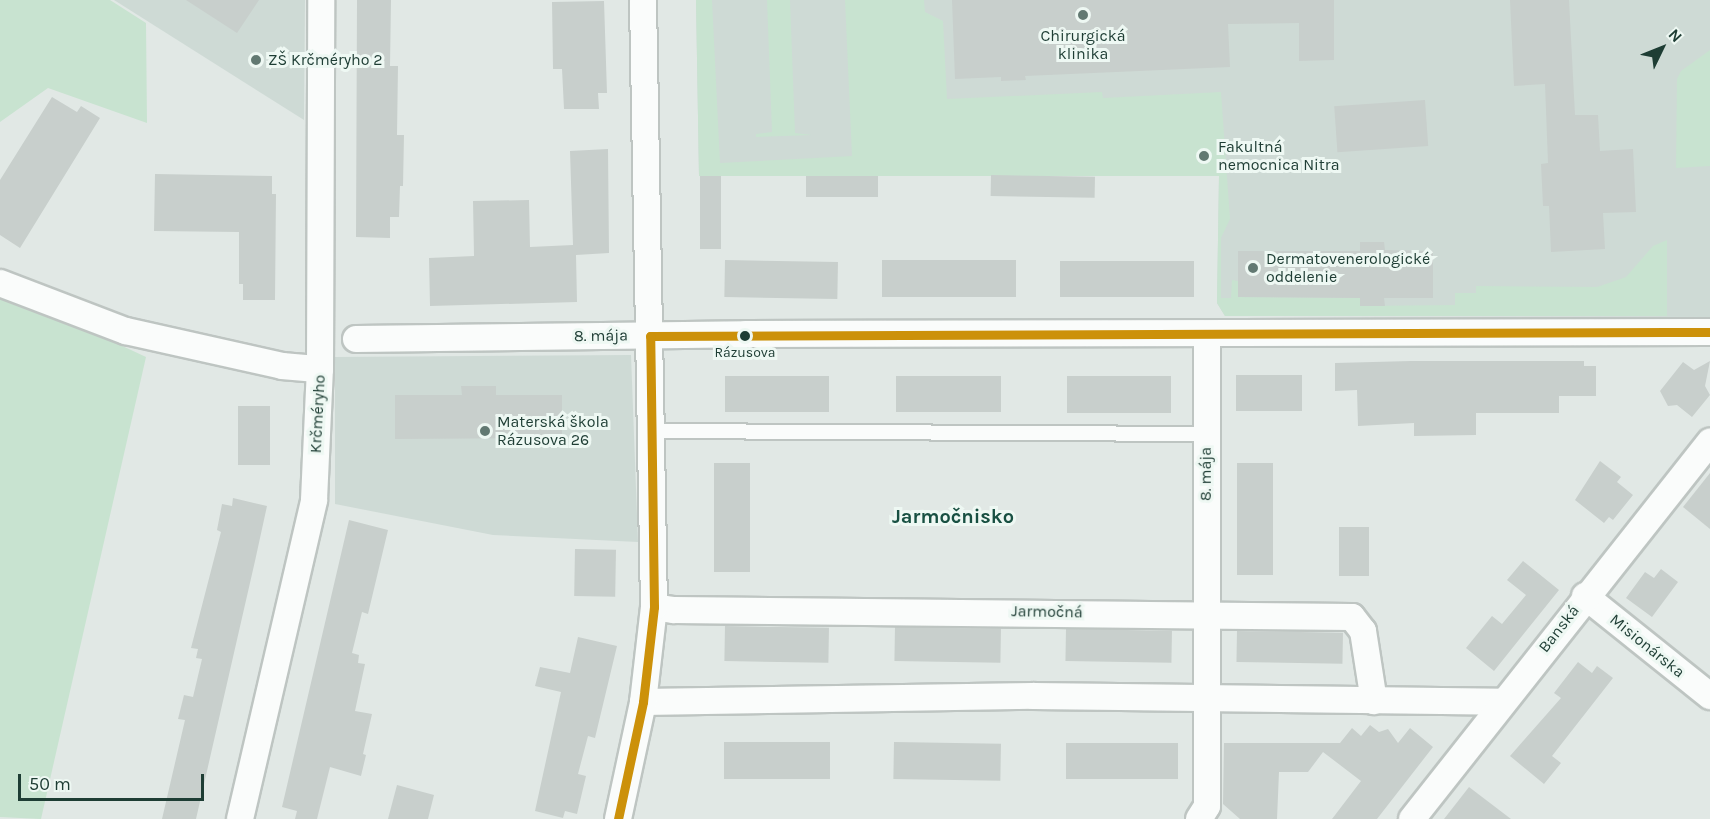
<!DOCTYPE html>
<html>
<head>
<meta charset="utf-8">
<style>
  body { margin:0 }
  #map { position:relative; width:1710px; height:819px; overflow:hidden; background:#e1e8e5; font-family:Karla,sans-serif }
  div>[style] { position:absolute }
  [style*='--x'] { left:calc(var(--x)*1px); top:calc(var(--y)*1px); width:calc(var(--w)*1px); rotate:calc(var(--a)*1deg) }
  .built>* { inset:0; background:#cedad5 }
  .green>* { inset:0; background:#c8e3d0 }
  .building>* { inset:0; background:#c8cfcc; transform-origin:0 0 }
  .roads { filter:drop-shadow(2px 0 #bec5c2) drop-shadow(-2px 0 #bec5c2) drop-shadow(0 2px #bec5c2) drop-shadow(0 -2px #bec5c2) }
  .service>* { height:14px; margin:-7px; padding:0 7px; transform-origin:7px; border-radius:7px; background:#fafcfb }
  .minor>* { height:26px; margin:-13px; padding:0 13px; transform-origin:13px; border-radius:13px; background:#fafcfb }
  .bus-1>* { height:9px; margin:-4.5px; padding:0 4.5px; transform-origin:4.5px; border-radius:4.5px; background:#cc910a }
  .dots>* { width:16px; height:16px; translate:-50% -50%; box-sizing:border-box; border:3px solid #eef8f3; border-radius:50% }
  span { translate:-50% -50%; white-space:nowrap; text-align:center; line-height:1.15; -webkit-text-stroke:6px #eef8f3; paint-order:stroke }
  .bus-label { font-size:14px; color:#1e3d34 }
  .poi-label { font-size:16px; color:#1e3d34 }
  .left { translate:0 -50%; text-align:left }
  .street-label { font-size:16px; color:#1e3d34 }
  .quarter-label { font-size:20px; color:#185042; font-weight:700 }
  .north { position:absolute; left:1632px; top:18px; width:60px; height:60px; -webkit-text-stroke:4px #eef8f3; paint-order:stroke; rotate:47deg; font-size:16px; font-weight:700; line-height:24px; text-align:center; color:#1e3d34 }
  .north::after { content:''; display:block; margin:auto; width:21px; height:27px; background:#1e3d34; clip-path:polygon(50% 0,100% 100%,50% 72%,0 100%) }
  .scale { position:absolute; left:18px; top:774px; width:186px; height:27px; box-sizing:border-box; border:3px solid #1e3d34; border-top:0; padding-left:8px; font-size:18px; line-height:21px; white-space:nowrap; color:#1e3d34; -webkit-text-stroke:4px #eef8f3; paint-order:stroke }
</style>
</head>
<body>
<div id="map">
  <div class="built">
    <i style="clip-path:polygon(114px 0,305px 0,304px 120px)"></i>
    <i style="clip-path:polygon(696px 0,1710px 0,1710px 317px,1225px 316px,1217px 303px,1219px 176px,699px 176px)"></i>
    <i style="clip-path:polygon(631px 355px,638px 542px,493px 535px,335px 504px,335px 357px)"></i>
  </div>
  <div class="green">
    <i style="clip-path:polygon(0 0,110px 0,146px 23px,147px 123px,48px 88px,0 122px)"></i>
    <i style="clip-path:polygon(696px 0,712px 0,720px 163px,852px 156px,845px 0,924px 0,925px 12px,943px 21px,947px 99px,1102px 92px,1103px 98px,1221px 92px,1230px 219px,1221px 238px,1221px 298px,1231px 298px,1232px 280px,1238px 281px,1238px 297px,1360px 298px,1360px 306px,1455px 305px,1455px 293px,1476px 293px,1476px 286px,1597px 287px,1626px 277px,1653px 246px,1667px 240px,1667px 316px,1225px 316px,1217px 303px,1219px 176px,699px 176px)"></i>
    <i style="clip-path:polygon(767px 0,790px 0,795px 133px,812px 135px,756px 137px,756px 134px,772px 132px)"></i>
    <i style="clip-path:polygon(1710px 50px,1710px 166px,1676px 168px,1677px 79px,1681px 71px)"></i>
    <i style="clip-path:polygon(0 289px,146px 357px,41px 819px,0 817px)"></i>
  </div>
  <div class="building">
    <i style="clip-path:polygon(186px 0,259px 0,237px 33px)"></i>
    <i style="clip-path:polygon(357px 0,391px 0,390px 66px,398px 66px,397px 135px,404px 135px,403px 186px,400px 186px,399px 217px,390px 217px,390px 238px,356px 237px)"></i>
    <i style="clip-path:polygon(952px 0,1334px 0,1334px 60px,1299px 61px,1299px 23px,1228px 24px,1230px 67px,1025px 76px,1026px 80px,1001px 81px,1001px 77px,955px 79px)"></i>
    <i style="clip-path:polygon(1510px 0,1569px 0,1575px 115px,1598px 115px,1600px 151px,1633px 149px,1636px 212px,1603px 213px,1605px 249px,1551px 252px,1549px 206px,1543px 206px,1541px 164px,1548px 163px,1545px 84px,1514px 86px)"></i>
    <i style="clip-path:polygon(604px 1px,607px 93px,598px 93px,599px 109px,564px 109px,562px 69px,553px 69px,552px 2px)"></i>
    <i style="clip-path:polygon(52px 97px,77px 112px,81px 106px,100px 118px,20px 248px,0 235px,0 180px)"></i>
    <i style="left:1425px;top:100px;width:46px;height:91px;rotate:86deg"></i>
    <i style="clip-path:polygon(608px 149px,609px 253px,576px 255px,577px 302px,430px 306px,429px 258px,474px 256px,473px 201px,529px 200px,530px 247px,573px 245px,570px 151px)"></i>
    <i style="clip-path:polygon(155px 174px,272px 176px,272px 194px,276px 194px,275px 300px,243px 300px,243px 284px,239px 284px,239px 232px,154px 231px)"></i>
    <i style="left:991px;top:175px;width:104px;height:21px;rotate:1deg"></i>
    <i style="left:700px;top:176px;width:21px;height:73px"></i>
    <i style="left:806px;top:176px;width:72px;height:21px"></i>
    <i style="clip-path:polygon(1360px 242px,1384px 242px,1385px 250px,1433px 251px,1433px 298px,1384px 298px,1385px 306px,1360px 306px,1360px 298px,1238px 297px,1238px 251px,1360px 251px)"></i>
    <i style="left:725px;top:260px;width:113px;height:37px;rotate:1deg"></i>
    <i style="left:882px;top:260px;width:134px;height:37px"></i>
    <i style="left:1060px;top:261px;width:134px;height:36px"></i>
    <i style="clip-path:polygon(1411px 361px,1584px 361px,1584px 366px,1596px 366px,1596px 396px,1559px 396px,1559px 413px,1476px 413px,1476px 435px,1414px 436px,1414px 423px,1358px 426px,1357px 390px,1335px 391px,1335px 363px)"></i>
    <i style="clip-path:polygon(1710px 361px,1705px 386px,1710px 395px,1692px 417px,1677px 405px,1668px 406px,1660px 391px,1683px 362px,1694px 370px)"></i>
    <i style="left:1302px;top:375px;width:36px;height:66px;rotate:90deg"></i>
    <i style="left:725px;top:376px;width:104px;height:36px"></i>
    <i style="left:896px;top:376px;width:105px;height:36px"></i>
    <i style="left:1067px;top:376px;width:104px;height:37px"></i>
    <i style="clip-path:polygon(461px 386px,496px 386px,496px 395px,562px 395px,562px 438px,395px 439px,395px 395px,462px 395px)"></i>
    <i style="left:238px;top:406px;width:32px;height:59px"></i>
    <i style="clip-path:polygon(1600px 461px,1621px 477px,1617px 482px,1633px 495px,1613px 520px,1609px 517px,1604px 523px,1575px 500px)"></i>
    <i style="left:714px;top:463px;width:36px;height:109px"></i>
    <i style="left:1237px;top:463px;width:36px;height:112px"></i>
    <i style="clip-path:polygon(1710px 473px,1710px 529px,1683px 507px)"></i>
    <i style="clip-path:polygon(233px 498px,267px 506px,255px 561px,196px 819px,162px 819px,185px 720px,178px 719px,184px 695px,193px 697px,202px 659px,196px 658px,198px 649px,191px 648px,221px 532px,217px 530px,222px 504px,232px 506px)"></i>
    <i style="clip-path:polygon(349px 520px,388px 530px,368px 614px,362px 612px,352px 653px,359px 655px,358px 663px,365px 664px,355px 711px,372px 714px,363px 754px,366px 755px,361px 776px,330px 767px,317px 819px,295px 819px,297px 811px,282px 807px)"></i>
    <i style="left:1339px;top:527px;width:30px;height:49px"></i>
    <i style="left:575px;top:549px;width:41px;height:47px;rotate:1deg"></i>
    <i style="clip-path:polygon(1523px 561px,1559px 590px,1494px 671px,1466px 648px,1492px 616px,1502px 624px,1526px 595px,1507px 580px)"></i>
    <i style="clip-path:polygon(1661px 569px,1678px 582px,1652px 617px,1626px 598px,1645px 572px,1654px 578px)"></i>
    <i style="left:725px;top:626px;width:104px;height:35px;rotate:1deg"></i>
    <i style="left:895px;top:627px;width:106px;height:34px;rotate:1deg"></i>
    <i style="left:1066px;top:629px;width:106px;height:32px;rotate:1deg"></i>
    <i style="left:1237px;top:631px;width:106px;height:31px;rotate:1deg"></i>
    <i style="clip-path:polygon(578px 637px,617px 646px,595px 738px,588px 736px,578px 774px,586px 776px,577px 814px,565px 811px,563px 818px,535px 811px,561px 692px,535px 686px,540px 667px,570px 673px)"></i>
    <i style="clip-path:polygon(1578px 662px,1592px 673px,1597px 666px,1613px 678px,1552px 756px,1561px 763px,1544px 784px,1510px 756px,1561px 698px,1554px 693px)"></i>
    <i style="clip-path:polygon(1370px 725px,1379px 732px,1388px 729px,1398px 743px,1410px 728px,1433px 747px,1377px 819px,1332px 819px,1361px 781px,1323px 752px,1308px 772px,1279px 772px,1277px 819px,1240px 819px,1223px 804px,1224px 743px,1340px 743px,1352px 728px,1361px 736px)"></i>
    <i style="left:830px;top:742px;width:37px;height:106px;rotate:90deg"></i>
    <i style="left:894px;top:742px;width:107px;height:37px;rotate:1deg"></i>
    <i style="left:1066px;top:743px;width:112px;height:36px"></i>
    <i style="clip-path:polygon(397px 785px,434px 795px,428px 819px,388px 819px)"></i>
    <i style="clip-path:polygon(1469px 787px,1511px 819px,1444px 819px)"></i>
  </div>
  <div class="roads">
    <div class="service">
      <i style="--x:652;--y:431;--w:554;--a:0.31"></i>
    </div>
    <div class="minor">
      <i style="--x:0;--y:283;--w:135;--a:20.9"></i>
      <i style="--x:126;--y:331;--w:160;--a:12.6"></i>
      <i style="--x:282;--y:366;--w:38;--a:5"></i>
      <i style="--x:356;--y:339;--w:390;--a:-0.7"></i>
      <i style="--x:746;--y:334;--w:964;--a:-0.12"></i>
      <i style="--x:1585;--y:596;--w:160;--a:38.7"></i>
      <i style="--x:654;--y:607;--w:20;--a:9"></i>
      <i style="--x:674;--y:610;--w:678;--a:0.59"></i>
      <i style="--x:1352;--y:617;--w:18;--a:52"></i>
      <i style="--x:1363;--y:631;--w:71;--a:81.1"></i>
      <i style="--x:643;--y:702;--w:390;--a:-0.9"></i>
      <i style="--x:1033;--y:696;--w:469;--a:0.7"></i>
      <i style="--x:240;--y:819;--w:327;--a:-76.9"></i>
      <i style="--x:314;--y:500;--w:131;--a:-87.4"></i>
      <i style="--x:320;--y:369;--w:369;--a:-89.8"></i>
      <i style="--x:618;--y:819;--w:120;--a:-77.9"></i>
      <i style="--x:643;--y:702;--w:96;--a:-83.4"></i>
      <i style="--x:654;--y:607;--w:607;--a:-91.04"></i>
      <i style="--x:1199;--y:819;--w:15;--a:-58"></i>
      <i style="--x:1207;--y:806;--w:472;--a:-90"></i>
      <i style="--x:1412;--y:819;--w:481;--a:-51.7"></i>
    </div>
  </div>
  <div class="bus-1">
    <i style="--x:650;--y:336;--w:1060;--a:-0.22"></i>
    <i style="--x:618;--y:819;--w:120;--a:-77.9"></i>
    <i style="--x:643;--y:702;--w:96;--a:-83.4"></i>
    <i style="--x:654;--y:607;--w:271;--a:-90.8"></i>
  </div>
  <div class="dots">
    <i style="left:1083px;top:15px;background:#627972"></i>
    <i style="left:256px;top:60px;background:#627972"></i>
    <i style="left:1204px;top:156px;background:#627972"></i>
    <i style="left:1253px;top:268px;background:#627972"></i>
    <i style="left:745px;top:336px;background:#1e3d34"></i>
    <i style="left:485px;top:431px;background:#627972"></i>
  </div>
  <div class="bus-label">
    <span style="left:745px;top:353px">Rázusova</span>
  </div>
  <div class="poi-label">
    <span style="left:1083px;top:45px">Chirurgická<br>klinika</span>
    <span class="left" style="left:268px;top:60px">ZŠ Krčméryho 2</span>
    <span class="left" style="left:1218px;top:156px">Fakultná<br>nemocnica Nitra</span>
    <span class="left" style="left:1266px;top:268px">Dermatovenerologické<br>oddelenie</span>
    <span class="left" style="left:497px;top:431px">Materská škola<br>Rázusova 26</span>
  </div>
  <div class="street-label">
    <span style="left:601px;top:336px;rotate:-1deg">8. mája</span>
    <span style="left:318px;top:414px;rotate:-87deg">Krčméryho</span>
    <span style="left:1206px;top:474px;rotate:-90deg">8. mája</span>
    <span style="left:1047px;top:612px;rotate:1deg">Jarmočná</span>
    <span style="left:1559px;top:629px;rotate:-52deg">Banská</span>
    <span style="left:1647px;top:646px;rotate:39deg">Misionárska</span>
  </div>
  <div class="quarter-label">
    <span style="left:953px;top:516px">Jarmočnisko</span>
  </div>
  <div class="north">N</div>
  <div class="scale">50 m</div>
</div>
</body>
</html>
